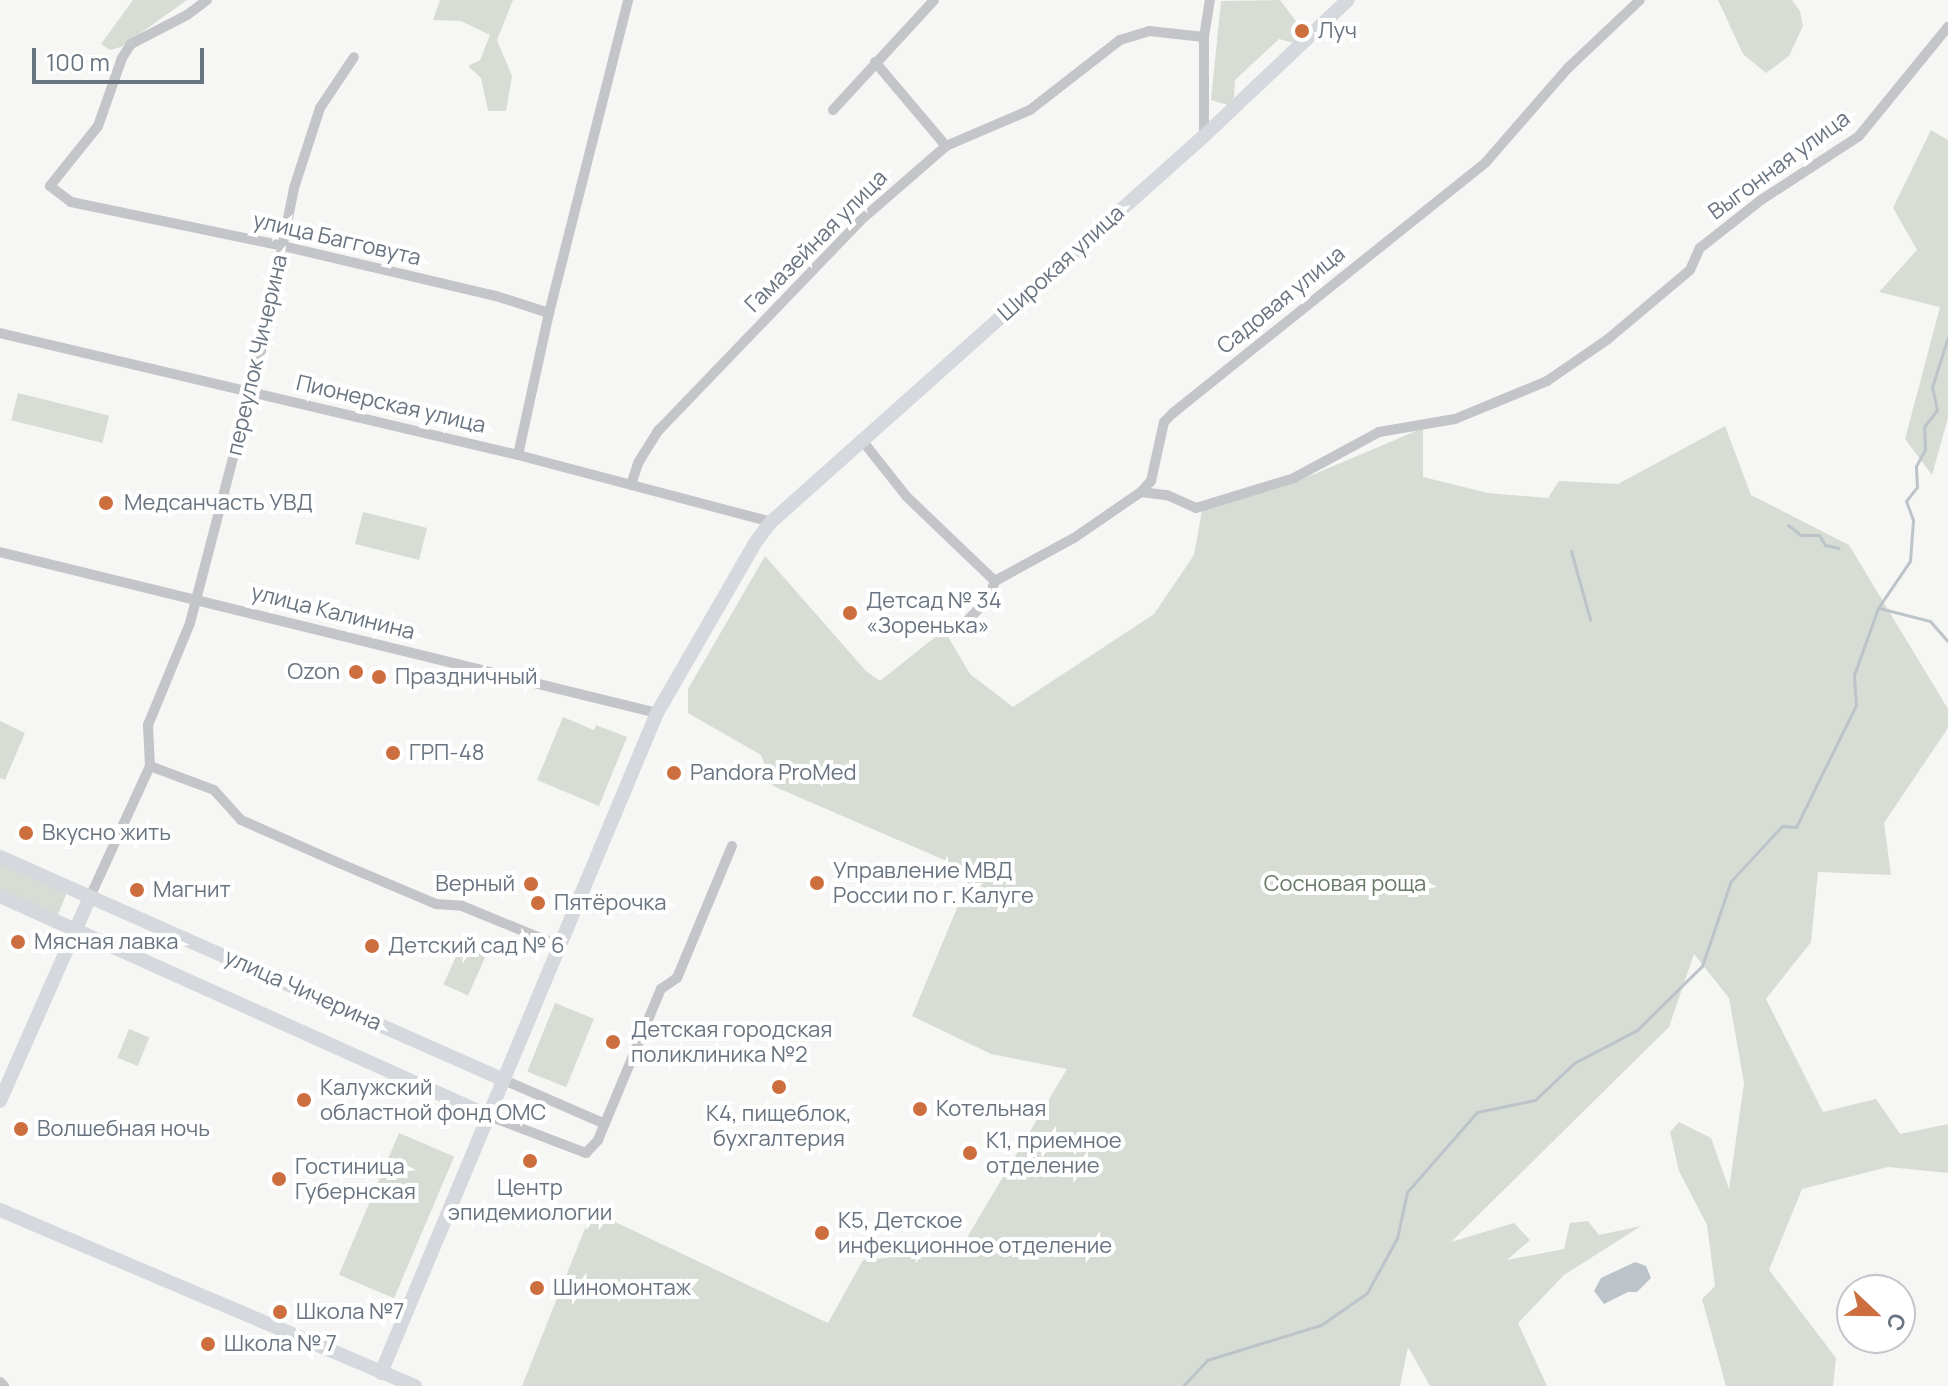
<!DOCTYPE html>
<html>
<head>
<meta charset="utf-8">
<style>
  body { margin:0 }
  #map { position:relative; width:1948px; height:1386px; overflow:hidden; background:#f6f6f4; font-family:Manrope,sans-serif }
  div>[style] { position:absolute }
  [style*='--x'] { left:calc(var(--x)*1px); top:calc(var(--y)*1px); width:calc(var(--w)*1px); rotate:calc(var(--a)*1deg) }
  .green>* { inset:0; background:#d7ddd5; transform-origin:0 0 }
  .water>* { inset:0; background:#bdc4c9 }
  .stream>* { height:3px; margin:-1.5px; padding:0 1.5px; transform-origin:1.5px; border-radius:1.5px; background:#bdc4c9 }
  .street>* { height:10px; margin:-5px; padding:0 5px; transform-origin:5px; border-radius:5px; background:#c3c5c8 }
  .secondary>* { height:14px; margin:-7px; padding:0 7px; transform-origin:7px; border-radius:7px; background:#d5d8dc }
  .dots>* { width:22px; height:22px; translate:-50% -50%; box-sizing:border-box; border:4px solid #fff; border-radius:50% }
  span { translate:-50% -50%; white-space:nowrap; text-align:center; line-height:1.15; -webkit-text-stroke:8px #fff; paint-order:stroke }
  .poi-label { font-size:22px; color:#697481 }
  .left { translate:0 -50%; text-align:left }
  .right { translate:-100% -50%; text-align:right }
  .street-label { font-size:22px; color:#697481 }
  .park-label { font-size:22px; color:#697967 }
  .north { position:absolute; left:1836px; top:1274px; width:80px; height:80px; box-sizing:border-box; background:#fff; border:2px solid #c3c7cd; border-radius:50%; rotate:112deg; font-size:22px; font-weight:700; line-height:32px; text-align:center; color:#697481 }
  .north::after { content:''; display:block; margin:auto; width:28px; height:36px; background:#cc6e3e; clip-path:polygon(50% 0,100% 100%,50% 72%,0 100%) }
  .scale { position:absolute; left:32px; top:48px; width:172px; height:36px; box-sizing:border-box; border:4px solid #697481; border-top:0; padding-left:10px; font-size:24px; line-height:28px; white-space:nowrap; color:#697481; -webkit-text-stroke:6px #fff; paint-order:stroke }
</style>
</head>
<body>
<div id="map">
  <div class="green">
    <i style="clip-path:polygon(133px 0,187px 0,121px 47px,110px 50px,101px 44px)"></i>
    <i style="clip-path:polygon(440px 0,513px 0,497px 40px,512px 76px,506px 111px,488px 111px,481px 78px,468px 66px,480px 60px,490px 35px,461px 21px,433px 20px)"></i>
    <i style="clip-path:polygon(1280px 0,1299px 25px,1299px 37px,1294px 43px,1279px 39px,1235px 80px,1234px 97px,1228px 105px,1211px 100px,1221px 1px)"></i>
    <i style="clip-path:polygon(1718px 0,1792px 0,1800px 11px,1803px 26px,1789px 56px,1766px 73px,1743px 54px)"></i>
    <i style="clip-path:polygon(1931px 130px,1948px 140px,1948px 418px,1932px 475px,1905px 439px,1940px 307px,1879px 292px,1917px 250px,1893px 208px)"></i>
    <i style="left:18px;top:393px;width:94px;height:28px;rotate:14deg"></i>
    <i style="clip-path:polygon(1725px 426px,1751px 495px,1849px 545px,1948px 709px,1948px 728px,1884px 823px,1891px 875px,1818px 872px,1811px 942px,1766px 999px,1823px 1112px,1876px 1099px,1900px 1134px,1948px 1124px,1948px 1173px,1888px 1167px,1802px 1189px,1769px 1270px,1836px 1358px,1833px 1386px,1726px 1386px,1702px 1299px,1715px 1286px,1707px 1225px,1679px 1171px,1670px 1132px,1679px 1122px,1711px 1138px,1729px 1189px,1744px 1083px,1729px 998px,1694px 954px,1669px 1027px,1451px 1242px,1514px 1223px,1530px 1240px,1507px 1260px,1564px 1249px,1570px 1223px,1588px 1221px,1599px 1235px,1641px 1226px,1564px 1275px,1518px 1323px,1547px 1386px,1430px 1386px,1408px 1347px,1400px 1386px,522px 1386px,592px 1211px,828px 1323px,863px 1260px,959px 1251px,1067px 1069px,991px 1054px,912px 1016px,972px 872px,773px 786px,761px 755px,688px 713px,688px 689px,765px 556px,866px 671px,880px 681px,944px 630px,970px 674px,1013px 707px,1154px 614px,1194px 555px,1202px 510px,1298px 481px,1423px 428px,1423px 477px,1488px 493px,1548px 498px,1559px 481px,1618px 484px)"></i>
    <i style="left:363px;top:512px;width:66px;height:33px;rotate:14deg"></i>
    <i style="clip-path:polygon(563px 717px,594px 730px,596px 725px,627px 737px,599px 806px,537px 780px)"></i>
    <i style="clip-path:polygon(0 721px,25px 733px,5px 780px,0 778px)"></i>
    <i style="clip-path:polygon(0 857px,69px 888px,55px 921px,0 896px)"></i>
    <i style="left:465px;top:936px;width:27px;height:53px;rotate:24deg"></i>
    <i style="left:555px;top:1003px;width:42px;height:74px;rotate:22deg"></i>
    <i style="left:129px;top:1029px;width:22px;height:31px;rotate:22deg"></i>
    <i style="left:399px;top:1133px;width:60px;height:154px;rotate:23deg"></i>
  </div>
  <div class="water">
    <i style="clip-path:polygon(1635px 1262px,1646px 1266px,1651px 1278px,1637px 1292px,1628px 1292px,1604px 1304px,1594px 1291px,1601px 1278px)"></i>
  </div>
  <div class="stream">
    <i style="--x:1788;--y:525;--w:16;--a:38"></i>
    <i style="--x:1801;--y:535;--w:18;--a:0"></i>
    <i style="--x:1819;--y:535;--w:12;--a:59"></i>
    <i style="--x:1825;--y:545;--w:14;--a:12"></i>
    <i style="--x:1571;--y:551;--w:71;--a:74.4"></i>
    <i style="--x:1879;--y:608;--w:53;--a:14.3"></i>
    <i style="--x:1930;--y:621;--w:28;--a:49"></i>
    <i style="--x:1183;--y:1386;--w:35;--a:-47"></i>
    <i style="--x:1207;--y:1360;--w:119;--a:-17.1"></i>
    <i style="--x:1321;--y:1325;--w:56;--a:-34.8"></i>
    <i style="--x:1367;--y:1293;--w:63;--a:-61.4"></i>
    <i style="--x:1397;--y:1238;--w:47;--a:-77.7"></i>
    <i style="--x:1407;--y:1192;--w:106;--a:-48.8"></i>
    <i style="--x:1477;--y:1112;--w:59;--a:-11.7"></i>
    <i style="--x:1535;--y:1100;--w:54;--a:-43.5"></i>
    <i style="--x:1574;--y:1063;--w:71;--a:-27.6"></i>
    <i style="--x:1637;--y:1030;--w:91;--a:-44.6"></i>
    <i style="--x:1702;--y:966;--w:90;--a:-71.2"></i>
    <i style="--x:1731;--y:881;--w:75;--a:-47.2"></i>
    <i style="--x:1782;--y:826;--w:14;--a:4"></i>
    <i style="--x:1796;--y:827;--w:136;--a:-63.8"></i>
    <i style="--x:1856;--y:705;--w:30;--a:-94"></i>
    <i style="--x:1854;--y:675;--w:71;--a:-70.3"></i>
    <i style="--x:1878;--y:608;--w:57;--a:-55.8"></i>
    <i style="--x:1910;--y:561;--w:41;--a:-85.8"></i>
    <i style="--x:1913;--y:520;--w:20;--a:-110"></i>
    <i style="--x:1906;--y:501;--w:18;--a:-52"></i>
    <i style="--x:1917;--y:487;--w:21;--a:-93"></i>
    <i style="--x:1916;--y:466;--w:18;--a:-61"></i>
    <i style="--x:1925;--y:450;--w:23;--a:-92"></i>
    <i style="--x:1924;--y:427;--w:21;--a:-53"></i>
    <i style="--x:1937;--y:410;--w:24;--a:-102"></i>
    <i style="--x:1932;--y:387;--w:52;--a:-72.3"></i>
  </div>
  <div class="street">
    <i style="--x:207;--y:0;--w:25;--a:143"></i>
    <i style="--x:187;--y:15;--w:63;--a:152.6"></i>
    <i style="--x:131;--y:44;--w:17;--a:123"></i>
    <i style="--x:122;--y:58;--w:72;--a:109.4"></i>
    <i style="--x:98;--y:126;--w:77;--a:128.7"></i>
    <i style="--x:50;--y:186;--w:26;--a:37"></i>
    <i style="--x:71;--y:202;--w:217;--a:11.7"></i>
    <i style="--x:283;--y:246;--w:219;--a:13.2"></i>
    <i style="--x:496;--y:296;--w:56;--a:17.8"></i>
    <i style="--x:875;--y:62;--w:110;--a:49.8"></i>
    <i style="--x:833;--y:110;--w:149;--a:-47.4"></i>
    <i style="--x:1204;--y:136;--w:99;--a:-90"></i>
    <i style="--x:1204;--y:37;--w:37;--a:-81"></i>
    <i style="--x:0;--y:333;--w:532;--a:13.25"></i>
    <i style="--x:518;--y:455;--w:262;--a:14.8"></i>
    <i style="--x:861;--y:439;--w:74;--a:51.6"></i>
    <i style="--x:907;--y:497;--w:122;--a:43.7"></i>
    <i style="--x:518;--y:455;--w:145;--a:-77.7"></i>
    <i style="--x:549;--y:313;--w:323;--a:-75.8"></i>
    <i style="--x:631;--y:485;--w:23;--a:-72"></i>
    <i style="--x:638;--y:463;--w:39;--a:-58"></i>
    <i style="--x:659;--y:430;--w:291;--a:-46.1"></i>
    <i style="--x:861;--y:220;--w:113;--a:-41"></i>
    <i style="--x:946;--y:146;--w:91;--a:-23.2"></i>
    <i style="--x:1030;--y:110;--w:114;--a:-37.9"></i>
    <i style="--x:1120;--y:40;--w:30;--a:-17"></i>
    <i style="--x:1149;--y:31;--w:55;--a:6.2"></i>
    <i style="--x:1141;--y:492;--w:26;--a:7"></i>
    <i style="--x:1167;--y:495;--w:32;--a:24"></i>
    <i style="--x:1196;--y:508;--w:102;--a:-17"></i>
    <i style="--x:1294;--y:478;--w:97;--a:-28.4"></i>
    <i style="--x:1379;--y:432;--w:77;--a:-9.7"></i>
    <i style="--x:1455;--y:419;--w:100;--a:-22.4"></i>
    <i style="--x:1547;--y:381;--w:74;--a:-34.5"></i>
    <i style="--x:1608;--y:339;--w:107;--a:-40.1"></i>
    <i style="--x:1690;--y:270;--w:24;--a:-66"></i>
    <i style="--x:1700;--y:248;--w:78;--a:-38.2"></i>
    <i style="--x:1761;--y:200;--w:117;--a:-33.1"></i>
    <i style="--x:1859;--y:136;--w:141;--a:-50.8"></i>
    <i style="--x:0;--y:552;--w:676;--a:13.77"></i>
    <i style="--x:963;--y:625;--w:37;--a:-46"></i>
    <i style="--x:989;--y:598;--w:18;--a:-71"></i>
    <i style="--x:995;--y:581;--w:90;--a:-28.6"></i>
    <i style="--x:1074;--y:538;--w:81;--a:-34.5"></i>
    <i style="--x:1141;--y:492;--w:15;--a:-48"></i>
    <i style="--x:1151;--y:481;--w:60;--a:-77.6"></i>
    <i style="--x:1164;--y:422;--w:13;--a:-45"></i>
    <i style="--x:1173;--y:413;--w:401;--a:-38.7"></i>
    <i style="--x:1486;--y:162;--w:125;--a:-48.9"></i>
    <i style="--x:1568;--y:68;--w:99;--a:-43.4"></i>
    <i style="--x:150;--y:766;--w:68;--a:20.6"></i>
    <i style="--x:214;--y:790;--w:40;--a:48"></i>
    <i style="--x:241;--y:820;--w:107;--a:23.7"></i>
    <i style="--x:339;--y:863;--w:105;--a:22.9"></i>
    <i style="--x:436;--y:904;--w:26;--a:4"></i>
    <i style="--x:462;--y:906;--w:106;--a:22.2"></i>
    <i style="--x:90;--y:897;--w:144;--a:-65.4"></i>
    <i style="--x:150;--y:766;--w:41;--a:-92.8"></i>
    <i style="--x:148;--y:725;--w:110;--a:-67.6"></i>
    <i style="--x:190;--y:623;--w:285;--a:-75.4"></i>
    <i style="--x:262;--y:347;--w:162;--a:-78.6"></i>
    <i style="--x:294;--y:188;--w:84;--a:-72"></i>
    <i style="--x:320;--y:108;--w:61;--a:-56.3"></i>
    <i style="--x:504;--y:1080;--w:110;--a:23.5"></i>
    <i style="--x:489;--y:1116;--w:104;--a:20.9"></i>
    <i style="--x:586;--y:1153;--w:18;--a:-47"></i>
    <i style="--x:598;--y:1140;--w:164;--a:-67.4"></i>
    <i style="--x:661;--y:989;--w:19;--a:-35"></i>
    <i style="--x:677;--y:978;--w:143;--a:-67.4"></i>
    <i style="--x:0;--y:1382;--w:6;--a:45"></i>
  </div>
  <div class="secondary">
    <i style="--x:0;--y:857;--w:551;--a:23.87"></i>
    <i style="--x:0;--y:896;--w:536;--a:24.22"></i>
    <i style="--x:0;--y:1101;--w:223;--a:-66.2"></i>
    <i style="--x:0;--y:1210;--w:451;--a:23"></i>
    <i style="--x:381;--y:1373;--w:715;--a:-67.31"></i>
    <i style="--x:657;--y:713;--w:196;--a:-60"></i>
    <i style="--x:755;--y:543;--w:26;--a:-53"></i>
    <i style="--x:771;--y:522;--w:580;--a:-41.72"></i>
    <i style="--x:1204;--y:136;--w:198;--a:-43.4"></i>
  </div>
  <div class="dots">
    <i style="left:1302px;top:31px;background:#cc6e3e"></i>
    <i style="left:106px;top:503px;background:#cc6e3e"></i>
    <i style="left:850px;top:613px;background:#cc6e3e"></i>
    <i style="left:356px;top:672px;background:#cc6e3e"></i>
    <i style="left:379px;top:677px;background:#cc6e3e"></i>
    <i style="left:393px;top:753px;background:#cc6e3e"></i>
    <i style="left:674px;top:773px;background:#cc6e3e"></i>
    <i style="left:26px;top:833px;background:#cc6e3e"></i>
    <i style="left:817px;top:883px;background:#cc6e3e"></i>
    <i style="left:531px;top:884px;background:#cc6e3e"></i>
    <i style="left:137px;top:890px;background:#cc6e3e"></i>
    <i style="left:538px;top:903px;background:#cc6e3e"></i>
    <i style="left:18px;top:942px;background:#cc6e3e"></i>
    <i style="left:372px;top:946px;background:#cc6e3e"></i>
    <i style="left:613px;top:1042px;background:#cc6e3e"></i>
    <i style="left:779px;top:1087px;background:#cc6e3e"></i>
    <i style="left:304px;top:1100px;background:#cc6e3e"></i>
    <i style="left:920px;top:1109px;background:#cc6e3e"></i>
    <i style="left:21px;top:1129px;background:#cc6e3e"></i>
    <i style="left:970px;top:1153px;background:#cc6e3e"></i>
    <i style="left:530px;top:1161px;background:#cc6e3e"></i>
    <i style="left:279px;top:1179px;background:#cc6e3e"></i>
    <i style="left:822px;top:1233px;background:#cc6e3e"></i>
    <i style="left:537px;top:1288px;background:#cc6e3e"></i>
    <i style="left:280px;top:1312px;background:#cc6e3e"></i>
    <i style="left:208px;top:1344px;background:#cc6e3e"></i>
  </div>
  <div class="poi-label">
    <span class="left" style="left:1318px;top:31px">Луч</span>
    <span class="left" style="left:124px;top:503px">Медсанчасть УВД</span>
    <span class="left" style="left:866px;top:613px">Детсад № 34<br>«Зоренька»</span>
    <span class="right" style="left:340px;top:672px">Ozon</span>
    <span class="left" style="left:395px;top:677px">Праздничный</span>
    <span class="left" style="left:409px;top:753px">ГРП-48</span>
    <span class="left" style="left:690px;top:773px">Pandora ProMed</span>
    <span class="left" style="left:42px;top:833px">Вкусно жить</span>
    <span class="left" style="left:833px;top:883px">Управление МВД<br>России по г. Калуге</span>
    <span class="right" style="left:515px;top:884px">Верный</span>
    <span class="left" style="left:153px;top:890px">Магнит</span>
    <span class="left" style="left:554px;top:903px">Пятёрочка</span>
    <span class="left" style="left:34px;top:942px">Мясная лавка</span>
    <span class="left" style="left:388px;top:946px">Детский сад № 6</span>
    <span class="left" style="left:631px;top:1042px">Детская городская<br>поликлиника №2</span>
    <span class="left" style="left:320px;top:1100px">Калужский<br>областной фонд ОМС</span>
    <span class="left" style="left:936px;top:1109px">Котельная</span>
    <span style="left:779px;top:1126px">К4, пищеблок,<br>бухгалтерия</span>
    <span class="left" style="left:37px;top:1129px">Волшебная ночь</span>
    <span class="left" style="left:986px;top:1153px">К1, приемное<br>отделение</span>
    <span class="left" style="left:295px;top:1179px">Гостиница<br>Губернская</span>
    <span style="left:530px;top:1200px">Центр<br>эпидемиологии</span>
    <span class="left" style="left:838px;top:1233px">К5, Детское<br>инфекционное отделение</span>
    <span class="left" style="left:553px;top:1288px">Шиномонтаж</span>
    <span class="left" style="left:296px;top:1312px">Школа №7</span>
    <span class="left" style="left:224px;top:1344px">Школа № 7</span>
  </div>
  <div class="street-label">
    <span style="left:1779px;top:165px;rotate:-36deg">Выгонная улица</span>
    <span style="left:337px;top:239px;rotate:13deg">улица Багговута</span>
    <span style="left:816px;top:241px;rotate:-45deg">Гамазейная улица</span>
    <span style="left:1061px;top:263px;rotate:-42deg">Широкая улица</span>
    <span style="left:1281px;top:300px;rotate:-39deg">Садовая улица</span>
    <span style="left:257px;top:355px;rotate:-77deg">переулок Чичерина</span>
    <span style="left:391px;top:404px;rotate:13deg">Пионерская улица</span>
    <span style="left:333px;top:612px;rotate:14deg">улица Калинина</span>
    <span style="left:303px;top:990px;rotate:24deg">улица Чичерина</span>
  </div>
  <div class="park-label">
    <span style="left:1345px;top:884px">Сосновая роща</span>
  </div>
  <div class="north">С</div>
  <div class="scale">100 m</div>
</div>
</body>
</html>
